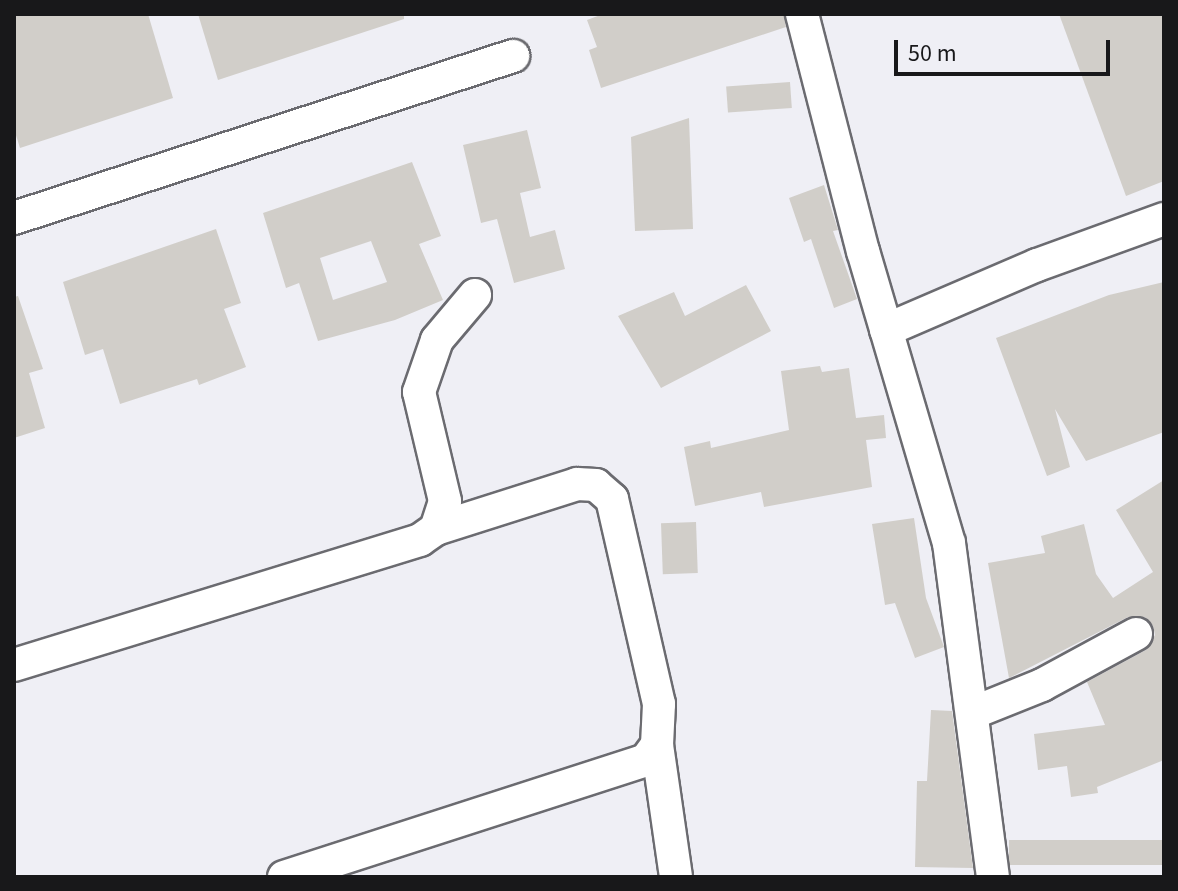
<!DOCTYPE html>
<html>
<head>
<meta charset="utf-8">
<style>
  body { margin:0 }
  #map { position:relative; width:1178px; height:891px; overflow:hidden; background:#efeff5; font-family:"Source Sans 3",sans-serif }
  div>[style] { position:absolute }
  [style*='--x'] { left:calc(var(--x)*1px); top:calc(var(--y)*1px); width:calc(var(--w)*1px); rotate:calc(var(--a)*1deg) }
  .building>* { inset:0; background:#d1cec9; transform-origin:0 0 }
  .roads { filter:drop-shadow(2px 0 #6b6b70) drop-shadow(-2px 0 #6b6b70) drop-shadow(0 2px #6b6b70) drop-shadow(0 -2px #6b6b70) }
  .minor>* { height:32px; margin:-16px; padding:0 16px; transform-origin:16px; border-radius:16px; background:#fff }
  span { translate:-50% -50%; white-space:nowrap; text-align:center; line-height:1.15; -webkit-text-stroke:7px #efeff5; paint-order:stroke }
  .frame { position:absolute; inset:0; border:16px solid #18181a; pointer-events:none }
  .scale { position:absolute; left:894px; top:40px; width:216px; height:36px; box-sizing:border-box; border:4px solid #18181a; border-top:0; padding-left:10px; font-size:24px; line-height:28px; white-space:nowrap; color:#18181a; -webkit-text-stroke:6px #efeff5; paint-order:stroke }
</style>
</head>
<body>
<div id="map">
  <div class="building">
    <i style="clip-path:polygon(14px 14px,148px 14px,173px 98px,20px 148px,14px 129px)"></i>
    <i style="clip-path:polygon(198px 14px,404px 14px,404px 19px,218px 80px)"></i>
    <i style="clip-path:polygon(603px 14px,784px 14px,786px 27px,601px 88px,589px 50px,597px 47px,587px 20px)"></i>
    <i style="clip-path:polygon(1059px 14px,1164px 14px,1164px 181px,1126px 196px)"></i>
    <i style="left:790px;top:82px;width:26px;height:64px;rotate:86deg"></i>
    <i style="clip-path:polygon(689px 118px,693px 229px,635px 231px,631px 137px)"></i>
    <i style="clip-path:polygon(527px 130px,541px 188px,520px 193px,530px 237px,555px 230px,565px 269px,514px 283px,497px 219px,481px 223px,463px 145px)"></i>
    <i style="clip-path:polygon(evenodd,412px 162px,441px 236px,419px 244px,443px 300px,395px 320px,318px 341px,299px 283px,286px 288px,263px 213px,412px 162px,371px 241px,387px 282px,333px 300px,320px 258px,371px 241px)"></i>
    <i style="clip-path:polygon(824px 185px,838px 230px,833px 231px,857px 299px,834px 308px,811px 239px,804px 242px,789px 198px)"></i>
    <i style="clip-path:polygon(216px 229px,241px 303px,224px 309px,246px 367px,199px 385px,197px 379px,120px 404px,103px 349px,85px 355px,63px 282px)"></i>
    <i style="clip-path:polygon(1164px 282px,1164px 432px,1086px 461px,1055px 409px,1070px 467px,1047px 476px,996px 338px,1109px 295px)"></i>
    <i style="clip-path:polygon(746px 285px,771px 331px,661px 388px,618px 316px,674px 292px,685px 316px)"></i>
    <i style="clip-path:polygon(18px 296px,43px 369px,29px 373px,45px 428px,14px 438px,14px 297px)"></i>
    <i style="clip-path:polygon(820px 366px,822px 372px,849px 368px,856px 418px,884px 415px,886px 438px,866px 440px,872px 487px,764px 507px,761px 492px,695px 506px,684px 447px,710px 441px,711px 448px,789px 430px,781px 371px)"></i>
    <i style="clip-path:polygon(1164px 480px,1164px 760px,1097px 787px,1098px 793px,1071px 797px,1067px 766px,1038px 770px,1034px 734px,1105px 725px,1087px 682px,1146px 650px,1155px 635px,1153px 626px,1145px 617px,1128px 617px,1009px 678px,988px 563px,1045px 553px,1041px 536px,1084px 524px,1096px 574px,1113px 598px,1153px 572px,1116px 510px)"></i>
    <i style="clip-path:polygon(914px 518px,926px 598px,944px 647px,915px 658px,895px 603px,885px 605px,872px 524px)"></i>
    <i style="left:696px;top:522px;width:51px;height:35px;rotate:88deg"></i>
    <i style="clip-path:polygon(931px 710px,952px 711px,973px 868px,915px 867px,917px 781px,927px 781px)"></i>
    <i style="left:1164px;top:840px;width:25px;height:155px;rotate:90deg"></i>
  </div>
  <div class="roads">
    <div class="minor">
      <i style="--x:802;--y:14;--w:245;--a:75.6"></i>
      <i style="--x:863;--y:251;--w:304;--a:73.6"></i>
      <i style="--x:949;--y:543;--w:337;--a:82.5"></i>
      <i style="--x:14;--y:218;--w:525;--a:-17.99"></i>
      <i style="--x:886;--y:330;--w:164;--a:-23.3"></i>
      <i style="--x:1037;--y:265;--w:135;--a:-19.9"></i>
      <i style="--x:14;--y:665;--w:425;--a:-17.1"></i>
      <i style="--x:420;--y:540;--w:19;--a:-35"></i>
      <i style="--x:436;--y:529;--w:29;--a:-72"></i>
      <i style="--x:445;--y:501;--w:112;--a:-103.4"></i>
      <i style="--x:419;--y:392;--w:55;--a:-70.9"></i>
      <i style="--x:437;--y:340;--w:59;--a:-49.8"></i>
      <i style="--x:975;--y:712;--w:72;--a:-21.9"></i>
      <i style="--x:1042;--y:685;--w:107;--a:-28.5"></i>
      <i style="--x:657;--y:745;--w:133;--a:81.8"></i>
      <i style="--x:284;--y:877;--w:380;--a:-17.9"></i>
      <i style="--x:646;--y:760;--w:19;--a:-54"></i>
      <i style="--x:657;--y:745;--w:41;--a:-87.2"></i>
      <i style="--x:659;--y:704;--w:210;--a:-102.9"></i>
      <i style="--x:612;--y:499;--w:21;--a:-139"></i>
      <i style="--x:596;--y:485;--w:19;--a:-177"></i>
      <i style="--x:577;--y:484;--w:148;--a:162.3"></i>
    </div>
  </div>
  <div class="frame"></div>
  <div class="scale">50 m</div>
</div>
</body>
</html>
